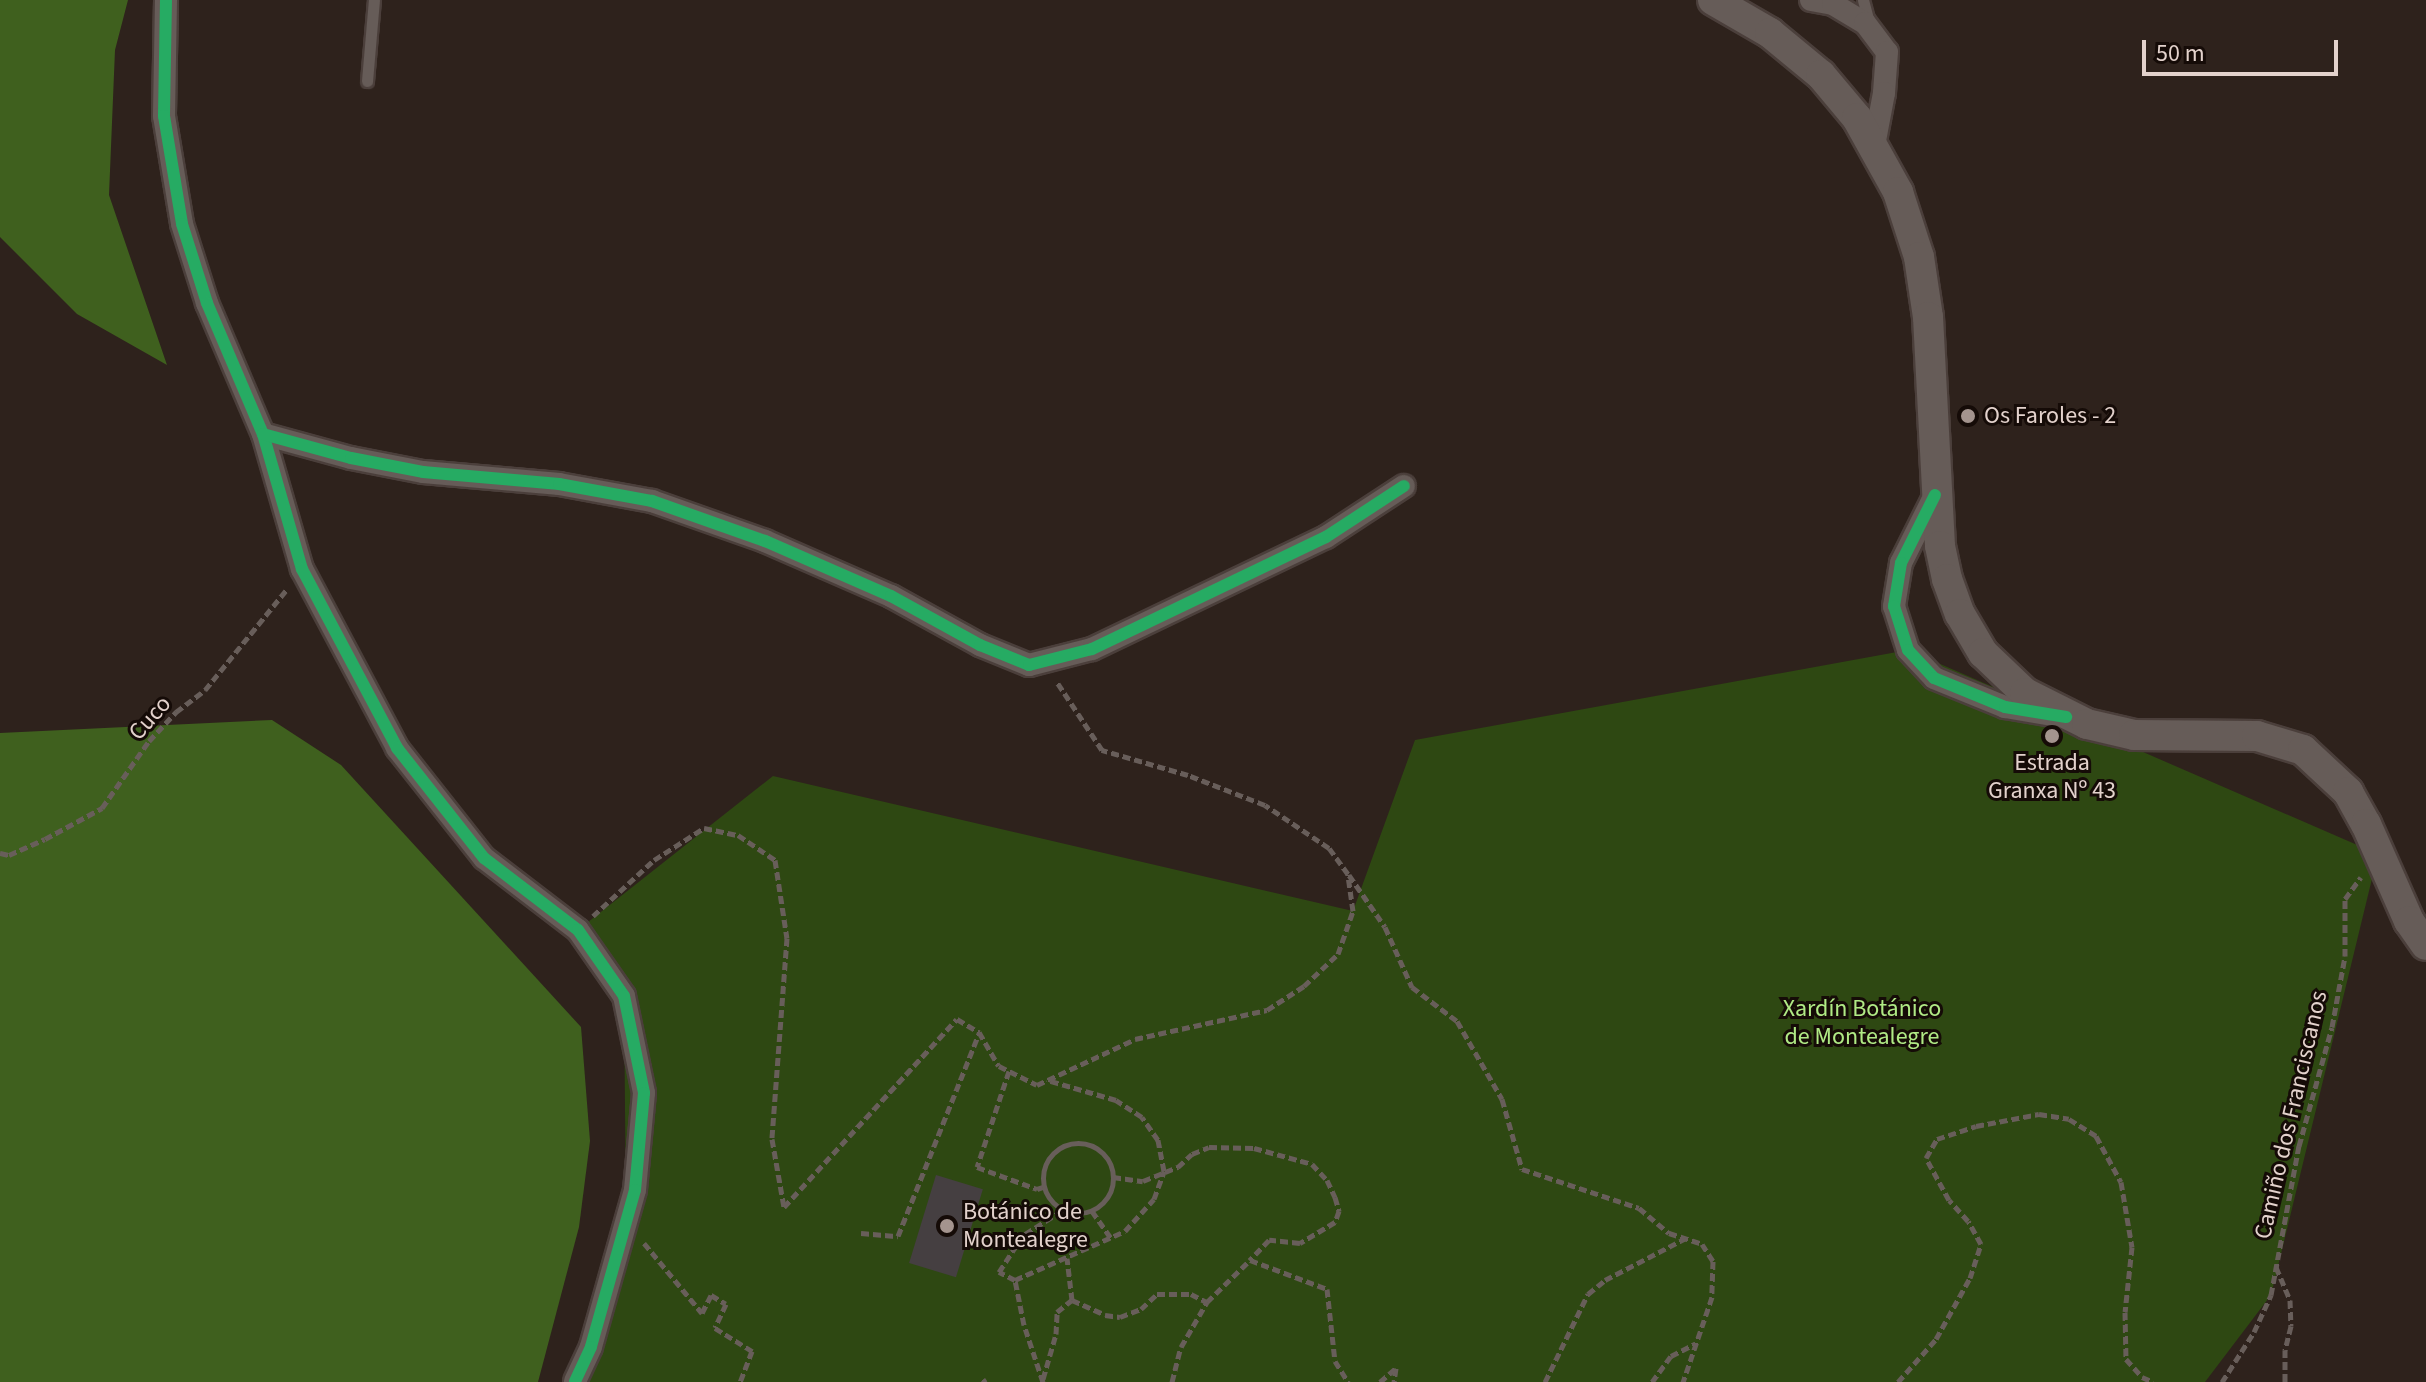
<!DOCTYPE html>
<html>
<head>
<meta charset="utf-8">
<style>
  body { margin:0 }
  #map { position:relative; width:2426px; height:1382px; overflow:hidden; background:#2e221c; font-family:"Source Sans 3",sans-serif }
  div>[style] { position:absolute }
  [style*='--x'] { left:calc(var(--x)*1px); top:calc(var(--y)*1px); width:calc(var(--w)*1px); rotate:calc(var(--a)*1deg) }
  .green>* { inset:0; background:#2e4812 }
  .forest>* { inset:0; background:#3f601e }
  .building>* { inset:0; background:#453f41; transform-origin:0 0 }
  .path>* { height:5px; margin-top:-2.5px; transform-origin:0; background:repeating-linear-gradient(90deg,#685e5a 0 8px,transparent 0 12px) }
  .path>.ring { margin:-2.5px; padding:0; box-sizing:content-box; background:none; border:5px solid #685e5a; border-radius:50% }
  .roads { filter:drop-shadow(2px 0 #4b3f3b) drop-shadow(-2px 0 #4b3f3b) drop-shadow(0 2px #4b3f3b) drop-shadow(0 -2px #4b3f3b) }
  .service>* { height:11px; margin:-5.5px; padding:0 5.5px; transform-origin:5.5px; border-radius:5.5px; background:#665c58 }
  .minor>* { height:22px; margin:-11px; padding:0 11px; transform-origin:11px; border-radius:11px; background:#665c58 }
  .secondary>* { height:30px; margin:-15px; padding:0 15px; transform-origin:15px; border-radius:15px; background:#665c58 }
  .cycleway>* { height:12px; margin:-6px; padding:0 6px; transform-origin:6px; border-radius:6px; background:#26ab63 }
  .dots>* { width:22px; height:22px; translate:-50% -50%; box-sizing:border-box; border:4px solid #150b07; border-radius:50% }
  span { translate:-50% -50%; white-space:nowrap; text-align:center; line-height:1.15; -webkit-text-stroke:6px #150b07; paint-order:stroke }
  .poi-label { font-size:24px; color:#e3d2cc }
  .left { translate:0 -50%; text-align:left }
  .street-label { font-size:24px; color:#e3d2cc }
  .park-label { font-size:24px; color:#b0ea85 }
  .scale { position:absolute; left:2142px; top:40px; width:196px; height:36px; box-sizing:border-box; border:4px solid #e3d2cc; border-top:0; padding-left:10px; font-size:24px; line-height:28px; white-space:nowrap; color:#e3d2cc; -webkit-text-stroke:6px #150b07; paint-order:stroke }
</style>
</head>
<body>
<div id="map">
  <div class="green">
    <i style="clip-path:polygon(1908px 650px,2378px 854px,2271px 1295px,2205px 1382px,568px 1382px,626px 1220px,624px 996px,578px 930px,773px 776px,1353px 911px,1415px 740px)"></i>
  </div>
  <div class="forest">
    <i style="clip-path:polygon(0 0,128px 0,115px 50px,109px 195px,167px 365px,77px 314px,0 237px)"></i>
    <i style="clip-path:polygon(272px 720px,341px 765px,581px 1027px,590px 1141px,579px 1227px,538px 1382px,0 1382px,0 733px)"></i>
  </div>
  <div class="building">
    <i style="left:936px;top:1175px;width:49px;height:92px;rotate:17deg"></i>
  </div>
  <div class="path">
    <i style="--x:0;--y:853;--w:9;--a:13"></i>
    <i style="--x:9;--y:855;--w:39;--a:-24"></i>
    <i style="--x:45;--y:839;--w:65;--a:-28.5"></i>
    <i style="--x:102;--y:808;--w:82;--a:-55"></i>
    <i style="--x:149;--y:741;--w:40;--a:-47"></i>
    <i style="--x:176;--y:712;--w:36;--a:-37"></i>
    <i style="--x:205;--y:690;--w:130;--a:-50.9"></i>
    <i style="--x:1349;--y:875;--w:63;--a:55.3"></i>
    <i style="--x:1385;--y:927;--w:66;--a:65.8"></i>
    <i style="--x:1412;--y:987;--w:56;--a:37.1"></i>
    <i style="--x:1457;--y:1021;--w:90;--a:60"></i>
    <i style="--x:1502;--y:1099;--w:73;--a:74.1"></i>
    <i style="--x:1522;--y:1169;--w:123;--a:18.4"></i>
    <i style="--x:1639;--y:1208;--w:39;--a:40"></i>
    <i style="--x:1669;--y:1233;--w:35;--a:18"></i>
    <i style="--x:1702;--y:1244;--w:20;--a:57"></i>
    <i style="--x:1713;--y:1261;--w:36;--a:92"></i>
    <i style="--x:1712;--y:1297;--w:90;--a:108.8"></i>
    <i style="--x:593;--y:916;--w:83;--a:-42.6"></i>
    <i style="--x:654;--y:860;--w:59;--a:-32.6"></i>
    <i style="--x:704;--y:828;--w:35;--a:12"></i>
    <i style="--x:738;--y:835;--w:45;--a:34"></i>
    <i style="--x:775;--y:860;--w:79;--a:81.3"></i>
    <i style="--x:787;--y:938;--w:202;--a:94.3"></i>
    <i style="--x:772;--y:1139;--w:69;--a:80"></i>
    <i style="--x:784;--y:1207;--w:255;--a:-47.4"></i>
    <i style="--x:957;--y:1019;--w:26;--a:31"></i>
    <i style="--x:979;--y:1032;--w:39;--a:60"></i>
    <i style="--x:999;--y:1066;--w:42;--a:26.6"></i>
    <i style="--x:1037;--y:1085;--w:108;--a:-25.1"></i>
    <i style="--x:1135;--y:1039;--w:135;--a:-12.4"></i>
    <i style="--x:1267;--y:1010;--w:44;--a:-33"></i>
    <i style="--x:1304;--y:986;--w:47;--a:-43.3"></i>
    <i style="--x:1338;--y:954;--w:46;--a:-70.8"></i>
    <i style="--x:1353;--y:911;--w:37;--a:-98"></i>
    <i style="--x:1348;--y:874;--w:32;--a:-126"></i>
    <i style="--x:1329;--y:848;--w:77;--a:-146.1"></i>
    <i style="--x:1265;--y:805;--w:83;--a:-158.7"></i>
    <i style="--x:1188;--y:775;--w:90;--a:-163.8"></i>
    <i style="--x:1102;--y:750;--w:82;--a:-123.5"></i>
    <i style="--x:1009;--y:1071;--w:101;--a:108.4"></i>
    <i style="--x:977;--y:1167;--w:64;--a:20.1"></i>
    <i style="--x:1037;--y:1189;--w:6;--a:-18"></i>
    <i class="ring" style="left:1043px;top:1143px;width:65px;height:65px"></i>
    <i style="--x:1113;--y:1177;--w:30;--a:8"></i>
    <i style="--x:1143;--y:1181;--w:38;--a:-22"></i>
    <i style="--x:1178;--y:1167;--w:19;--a:-43"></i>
    <i style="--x:1192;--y:1154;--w:18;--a:-22"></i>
    <i style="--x:1209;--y:1147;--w:45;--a:1.3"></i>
    <i style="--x:1254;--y:1148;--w:60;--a:15.4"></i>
    <i style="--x:1312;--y:1164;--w:22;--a:47"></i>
    <i style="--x:1327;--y:1180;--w:19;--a:65"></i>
    <i style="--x:1335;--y:1197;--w:15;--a:74"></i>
    <i style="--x:1339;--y:1211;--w:12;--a:110"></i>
    <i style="--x:1335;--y:1222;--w:41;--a:149"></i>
    <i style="--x:1300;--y:1243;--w:31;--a:-174"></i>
    <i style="--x:1269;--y:1240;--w:28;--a:134"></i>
    <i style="--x:1092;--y:1211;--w:33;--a:55"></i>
    <i style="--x:861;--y:1233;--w:37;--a:5"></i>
    <i style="--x:898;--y:1236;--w:219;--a:-68.2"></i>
    <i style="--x:644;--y:1243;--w:91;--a:50.4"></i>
    <i style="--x:702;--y:1313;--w:20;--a:-63"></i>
    <i style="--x:711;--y:1295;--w:17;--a:31"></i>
    <i style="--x:726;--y:1304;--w:26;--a:115"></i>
    <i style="--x:715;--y:1328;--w:44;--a:31.9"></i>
    <i style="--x:752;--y:1351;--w:33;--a:111"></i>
    <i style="--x:2276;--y:1267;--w:36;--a:67"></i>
    <i style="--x:2290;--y:1300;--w:26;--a:88"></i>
    <i style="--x:2291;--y:1326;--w:25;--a:104"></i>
    <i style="--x:2285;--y:1350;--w:32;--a:90"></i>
    <i style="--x:1015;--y:1280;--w:18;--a:-153"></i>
    <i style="--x:999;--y:1272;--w:30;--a:-57"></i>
    <i style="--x:1015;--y:1247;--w:16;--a:-52"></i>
    <i style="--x:1025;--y:1234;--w:45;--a:-32.3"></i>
    <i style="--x:1072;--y:1300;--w:36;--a:24"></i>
    <i style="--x:1105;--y:1315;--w:15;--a:8"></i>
    <i style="--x:1120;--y:1317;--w:22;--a:-21"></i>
    <i style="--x:1141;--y:1309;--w:22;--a:-43"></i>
    <i style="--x:1157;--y:1294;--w:34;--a:0"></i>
    <i style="--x:1191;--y:1294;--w:18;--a:27"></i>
    <i style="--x:1207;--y:1302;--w:60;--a:-44.3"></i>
    <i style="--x:1250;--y:1260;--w:82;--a:20.6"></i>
    <i style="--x:1327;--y:1289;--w:72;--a:83.7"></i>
    <i style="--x:1335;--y:1361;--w:25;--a:58"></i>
    <i style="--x:983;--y:1379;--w:4;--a:56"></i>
    <i style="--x:1043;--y:1379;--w:47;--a:-73.9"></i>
    <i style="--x:1056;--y:1334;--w:22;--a:-87"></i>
    <i style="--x:1057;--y:1312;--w:19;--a:-39"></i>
    <i style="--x:1072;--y:1300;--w:42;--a:-96.8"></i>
    <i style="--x:1043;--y:1382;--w:60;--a:-108.4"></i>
    <i style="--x:1024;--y:1325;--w:46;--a:-101.3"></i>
    <i style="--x:1015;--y:1280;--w:120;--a:-24"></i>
    <i style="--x:1125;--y:1231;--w:43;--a:-47.8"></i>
    <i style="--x:1154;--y:1199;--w:30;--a:-70"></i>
    <i style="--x:1164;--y:1171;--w:32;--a:-101"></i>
    <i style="--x:1158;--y:1140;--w:28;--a:-125"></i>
    <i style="--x:1142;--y:1117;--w:31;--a:-147"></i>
    <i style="--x:1116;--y:1100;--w:72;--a:-163.8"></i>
    <i style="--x:1172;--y:1382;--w:36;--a:-76"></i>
    <i style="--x:1181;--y:1347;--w:52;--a:-60"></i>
    <i style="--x:1380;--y:1382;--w:21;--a:-41"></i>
    <i style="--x:1396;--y:1368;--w:14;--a:98"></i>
    <i style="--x:1545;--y:1382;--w:98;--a:-64"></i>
    <i style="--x:1588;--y:1294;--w:22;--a:-39"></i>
    <i style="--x:1605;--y:1280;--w:91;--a:-27.4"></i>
    <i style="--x:1652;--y:1382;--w:32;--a:-54"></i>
    <i style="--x:1671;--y:1356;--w:27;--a:-27"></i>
    <i style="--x:1898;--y:1382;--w:57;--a:-48.5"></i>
    <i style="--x:1936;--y:1339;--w:70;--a:-60.9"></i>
    <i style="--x:1970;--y:1278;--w:36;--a:-72"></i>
    <i style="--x:1981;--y:1244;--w:26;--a:-119"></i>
    <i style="--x:1968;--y:1221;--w:28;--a:-132"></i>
    <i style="--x:1949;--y:1200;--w:48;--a:-118.7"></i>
    <i style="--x:1926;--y:1158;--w:22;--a:-60"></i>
    <i style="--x:1937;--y:1139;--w:41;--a:-18.4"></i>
    <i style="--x:1976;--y:1126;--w:64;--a:-10.8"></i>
    <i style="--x:2039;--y:1114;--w:30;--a:9"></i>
    <i style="--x:2069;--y:1119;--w:32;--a:32"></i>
    <i style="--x:2096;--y:1136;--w:52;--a:61.5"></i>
    <i style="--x:2121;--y:1182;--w:66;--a:80.4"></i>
    <i style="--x:2132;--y:1247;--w:65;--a:96.1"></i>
    <i style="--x:2125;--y:1312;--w:47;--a:88.8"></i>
    <i style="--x:2126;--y:1359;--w:24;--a:48"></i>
    <i style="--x:2142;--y:1377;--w:12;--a:24"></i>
    <i style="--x:2222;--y:1382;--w:59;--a:-57.4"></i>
    <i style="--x:2254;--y:1332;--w:41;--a:-65.3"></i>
    <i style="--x:2271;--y:1295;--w:152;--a:-79.4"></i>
    <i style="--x:2299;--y:1146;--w:123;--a:-74.5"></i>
    <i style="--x:2332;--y:1027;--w:72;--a:-79.6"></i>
    <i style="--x:2345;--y:956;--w:57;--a:-90"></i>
    <i style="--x:2345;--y:899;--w:27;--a:-54"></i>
  </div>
  <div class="roads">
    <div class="service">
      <i style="--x:1863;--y:0;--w:24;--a:75"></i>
      <i style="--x:367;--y:81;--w:81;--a:-85.1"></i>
    </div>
    <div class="minor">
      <i style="--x:166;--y:0;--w:116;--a:91"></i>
      <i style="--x:164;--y:116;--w:109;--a:80.5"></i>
      <i style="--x:182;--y:224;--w:83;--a:72.4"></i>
      <i style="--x:207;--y:303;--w:142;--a:66.9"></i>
      <i style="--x:263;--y:434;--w:141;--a:73.9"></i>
      <i style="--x:302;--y:569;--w:203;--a:62"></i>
      <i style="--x:397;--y:748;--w:140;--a:51.7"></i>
      <i style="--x:484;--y:858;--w:118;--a:37.5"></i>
      <i style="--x:578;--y:930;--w:80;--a:55.1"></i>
      <i style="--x:624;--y:996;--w:99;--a:78.3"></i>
      <i style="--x:644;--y:1093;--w:97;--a:95.3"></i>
      <i style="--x:635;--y:1190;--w:163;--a:105.7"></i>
      <i style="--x:591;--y:1347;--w:38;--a:115"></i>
      <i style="--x:1811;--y:0;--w:22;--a:10"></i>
      <i style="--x:1833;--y:4;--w:37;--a:31"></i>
      <i style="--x:1865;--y:23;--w:36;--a:53"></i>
      <i style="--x:1887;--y:52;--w:41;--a:94.2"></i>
      <i style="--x:1884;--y:93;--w:54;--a:100.7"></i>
      <i style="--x:263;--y:434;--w:91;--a:15.3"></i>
      <i style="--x:351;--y:458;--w:73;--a:11"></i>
      <i style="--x:423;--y:472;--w:137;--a:5"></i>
      <i style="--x:559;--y:484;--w:95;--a:10.4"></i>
      <i style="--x:652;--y:501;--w:120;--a:19.5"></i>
      <i style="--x:765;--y:541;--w:137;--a:23.6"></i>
      <i style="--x:891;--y:596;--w:102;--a:28.8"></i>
      <i style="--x:980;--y:645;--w:53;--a:22.2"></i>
      <i style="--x:1029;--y:665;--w:65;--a:-14.3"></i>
      <i style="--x:1092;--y:649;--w:259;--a:-25.6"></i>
      <i style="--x:1326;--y:537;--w:93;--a:-33.2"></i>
      <i style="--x:1935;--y:495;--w:76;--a:116.6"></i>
      <i style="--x:1901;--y:563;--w:44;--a:99.2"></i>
      <i style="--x:1894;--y:606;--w:46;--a:72.3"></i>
      <i style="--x:1908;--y:650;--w:38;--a:47"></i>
      <i style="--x:1934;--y:678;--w:77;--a:22.2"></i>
      <i style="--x:2005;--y:707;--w:49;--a:9.5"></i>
    </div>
    <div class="secondary">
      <i style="--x:1713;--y:0;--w:66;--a:30.1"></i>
      <i style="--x:1770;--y:33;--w:66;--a:39.5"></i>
      <i style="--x:1821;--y:75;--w:56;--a:50.1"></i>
      <i style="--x:1857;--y:118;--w:85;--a:61"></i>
      <i style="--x:1898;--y:192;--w:68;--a:72.1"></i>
      <i style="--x:1919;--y:257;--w:61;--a:81.5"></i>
      <i style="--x:1928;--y:317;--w:229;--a:87"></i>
      <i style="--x:1940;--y:546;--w:34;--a:78"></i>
      <i style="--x:1947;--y:579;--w:37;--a:70"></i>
      <i style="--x:1960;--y:614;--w:45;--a:59.5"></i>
      <i style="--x:1983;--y:653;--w:58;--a:43.6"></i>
      <i style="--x:2025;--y:693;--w:69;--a:26.6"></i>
      <i style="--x:2087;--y:724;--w:48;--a:13.2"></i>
      <i style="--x:2134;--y:735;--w:123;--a:0.5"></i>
      <i style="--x:2257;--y:736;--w:48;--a:16.9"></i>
      <i style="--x:2303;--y:750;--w:62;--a:43"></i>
      <i style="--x:2348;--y:792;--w:37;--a:61"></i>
      <i style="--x:2366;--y:824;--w:106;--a:66.1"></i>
      <i style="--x:2409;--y:921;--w:29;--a:55"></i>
    </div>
  </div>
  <div class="cycleway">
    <i style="--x:166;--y:0;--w:116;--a:91"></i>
    <i style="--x:164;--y:116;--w:109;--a:80.5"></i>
    <i style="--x:182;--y:224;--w:83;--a:72.4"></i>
    <i style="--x:207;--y:303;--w:142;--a:66.9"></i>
    <i style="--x:263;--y:434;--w:141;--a:73.9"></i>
    <i style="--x:302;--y:569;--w:203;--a:62"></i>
    <i style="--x:397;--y:748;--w:140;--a:51.7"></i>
    <i style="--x:484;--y:858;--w:118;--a:37.5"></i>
    <i style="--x:578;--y:930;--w:80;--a:55.1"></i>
    <i style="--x:624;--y:996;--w:99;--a:78.3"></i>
    <i style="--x:644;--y:1093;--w:97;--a:95.3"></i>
    <i style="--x:635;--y:1190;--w:163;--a:105.7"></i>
    <i style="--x:591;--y:1347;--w:38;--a:115"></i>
    <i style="--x:263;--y:434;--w:91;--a:15.3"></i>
    <i style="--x:351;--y:458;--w:73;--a:11"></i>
    <i style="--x:423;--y:472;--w:137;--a:5"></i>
    <i style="--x:559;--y:484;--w:95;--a:10.4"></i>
    <i style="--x:652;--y:501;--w:120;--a:19.5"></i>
    <i style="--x:765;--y:541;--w:137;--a:23.6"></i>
    <i style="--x:891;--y:596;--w:102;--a:28.8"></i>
    <i style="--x:980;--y:645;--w:53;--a:22.2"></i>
    <i style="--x:1029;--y:665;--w:65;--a:-14.3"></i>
    <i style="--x:1092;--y:649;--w:259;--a:-25.6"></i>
    <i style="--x:1326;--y:537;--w:93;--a:-33.2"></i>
    <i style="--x:1935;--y:495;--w:76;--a:116.6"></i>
    <i style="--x:1901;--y:563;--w:44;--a:99.2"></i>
    <i style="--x:1894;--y:606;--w:46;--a:72.3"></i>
    <i style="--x:1908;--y:650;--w:38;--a:47"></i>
    <i style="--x:1934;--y:678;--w:77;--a:22.2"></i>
    <i style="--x:2005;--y:707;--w:62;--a:9.3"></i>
  </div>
  <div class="dots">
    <i style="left:1968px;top:416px;background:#a4948e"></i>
    <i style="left:2052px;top:736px;background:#a4948e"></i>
    <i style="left:947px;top:1226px;background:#a4948e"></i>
  </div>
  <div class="poi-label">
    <span class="left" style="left:1984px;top:416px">Os Faroles - 2</span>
    <span style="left:2052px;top:777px">Estrada<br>Granxa Nº 43</span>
    <span class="left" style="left:963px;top:1226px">Botánico de<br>Montealegre</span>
  </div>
  <div class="street-label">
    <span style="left:150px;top:718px;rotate:-48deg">Cuco</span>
    <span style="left:2291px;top:1115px;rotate:-77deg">Camiño dos Franciscanos</span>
  </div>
  <div class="park-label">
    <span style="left:1862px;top:1023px">Xardín Botánico<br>de Montealegre</span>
  </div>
  <div class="scale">50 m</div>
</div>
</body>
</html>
